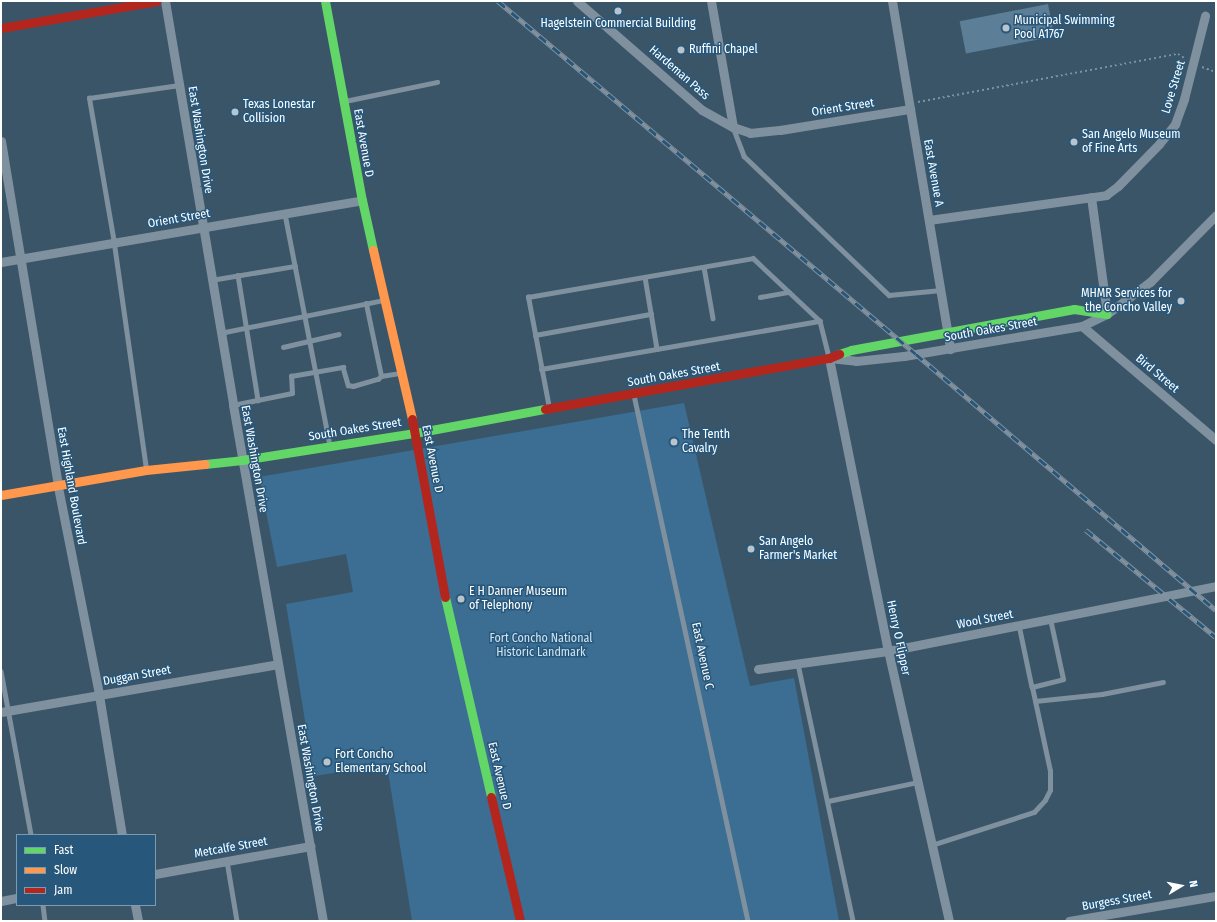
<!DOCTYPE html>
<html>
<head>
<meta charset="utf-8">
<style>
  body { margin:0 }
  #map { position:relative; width:1217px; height:922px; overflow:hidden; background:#3b5568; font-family:"Fira Sans Condensed",sans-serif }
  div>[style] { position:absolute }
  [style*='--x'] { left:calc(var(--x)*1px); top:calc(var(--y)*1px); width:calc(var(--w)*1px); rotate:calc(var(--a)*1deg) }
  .green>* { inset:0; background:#3b6e92 }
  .water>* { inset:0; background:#5c7e96; transform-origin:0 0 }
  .path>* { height:2px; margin-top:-1px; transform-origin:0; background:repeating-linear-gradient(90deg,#7f919f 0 2px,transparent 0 5px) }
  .lane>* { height:4.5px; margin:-2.25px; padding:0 2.25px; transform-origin:2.25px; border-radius:2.25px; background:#7f919f }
  .street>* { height:9px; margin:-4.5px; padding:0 4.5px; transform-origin:4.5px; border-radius:4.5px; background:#7f919f }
  .fast>* { height:9px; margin:-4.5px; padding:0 4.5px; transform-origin:4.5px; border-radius:4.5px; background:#63d668 }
  .slow>* { height:9px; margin:-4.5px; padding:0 4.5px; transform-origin:4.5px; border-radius:4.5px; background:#ff974d }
  .jam>* { height:9px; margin:-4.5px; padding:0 4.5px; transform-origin:4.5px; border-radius:4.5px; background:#b3261e }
  .rail>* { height:4.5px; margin-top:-2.25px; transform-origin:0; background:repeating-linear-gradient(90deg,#27587c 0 9px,#81919f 0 18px); box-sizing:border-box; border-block:1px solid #81919f }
  .dots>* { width:11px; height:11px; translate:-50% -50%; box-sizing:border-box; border:2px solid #27587c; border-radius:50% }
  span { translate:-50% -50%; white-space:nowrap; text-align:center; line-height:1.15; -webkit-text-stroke:3px #27587c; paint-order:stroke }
  .poi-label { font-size:12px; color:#fff }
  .left { translate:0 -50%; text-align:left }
  .right { translate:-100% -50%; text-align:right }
  .street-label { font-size:12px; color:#fff }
  .park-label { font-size:12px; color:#cfe4f3 }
  .frame { position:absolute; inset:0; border:2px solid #fff; pointer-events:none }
  .legend { position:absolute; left:16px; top:834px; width:140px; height:72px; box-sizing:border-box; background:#27587c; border:1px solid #7d9bb0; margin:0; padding:5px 7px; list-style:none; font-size:12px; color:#fff }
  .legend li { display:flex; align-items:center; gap:8px; height:20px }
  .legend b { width:20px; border:1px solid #7d9bb0 }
  .north { position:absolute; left:1161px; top:866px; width:40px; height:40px; -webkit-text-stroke:3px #27587c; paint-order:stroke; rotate:80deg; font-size:11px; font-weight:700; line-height:16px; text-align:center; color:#fff }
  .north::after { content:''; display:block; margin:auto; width:14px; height:18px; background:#fff; clip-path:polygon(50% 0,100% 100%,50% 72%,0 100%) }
</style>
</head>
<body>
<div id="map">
  <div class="green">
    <i style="clip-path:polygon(684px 403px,750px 686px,794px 678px,839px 921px,412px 921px,387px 765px,314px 776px,286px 604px,353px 592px,346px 554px,277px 567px,259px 477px)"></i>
  </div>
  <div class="water">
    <i style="left:1048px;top:4px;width:33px;height:90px;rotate:79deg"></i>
  </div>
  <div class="path">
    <i style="--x:1202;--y:67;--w:15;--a:20"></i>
    <i style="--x:918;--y:102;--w:264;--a:-10.5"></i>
    <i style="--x:1178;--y:54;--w:7;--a:34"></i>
  </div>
  <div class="lane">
    <i style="--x:345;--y:101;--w:94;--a:-11.7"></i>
    <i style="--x:733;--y:127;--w:31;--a:69"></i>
    <i style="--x:744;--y:156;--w:201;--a:43.8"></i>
    <i style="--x:889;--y:295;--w:52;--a:-5.5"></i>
    <i style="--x:285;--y:214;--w:236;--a:79"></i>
    <i style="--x:704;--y:267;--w:52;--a:80"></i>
    <i style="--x:238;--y:275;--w:127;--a:80.9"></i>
    <i style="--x:645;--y:277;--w:73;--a:80.5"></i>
    <i style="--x:211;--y:280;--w:85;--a:-9.5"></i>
    <i style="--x:760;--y:297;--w:29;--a:-10"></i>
    <i style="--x:220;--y:333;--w:166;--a:-11.4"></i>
    <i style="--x:535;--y:335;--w:118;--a:-10.3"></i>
    <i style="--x:283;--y:347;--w:57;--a:-13.1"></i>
    <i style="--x:541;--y:369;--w:283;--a:-9.8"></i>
    <i style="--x:381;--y:376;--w:18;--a:-9"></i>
    <i style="--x:634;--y:395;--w:538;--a:77.77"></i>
    <i style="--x:233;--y:405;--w:60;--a:-11.5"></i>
    <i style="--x:292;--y:393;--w:17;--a:-93"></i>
    <i style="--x:291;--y:376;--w:53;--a:-9.8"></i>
    <i style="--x:343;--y:367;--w:19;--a:74"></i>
    <i style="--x:348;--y:385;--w:5;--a:11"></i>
    <i style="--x:353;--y:386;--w:26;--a:-16"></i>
    <i style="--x:378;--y:379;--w:4;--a:-45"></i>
    <i style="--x:381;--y:376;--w:74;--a:-101.8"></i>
    <i style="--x:549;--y:408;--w:113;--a:-100.7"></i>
    <i style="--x:528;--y:297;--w:228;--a:-9.8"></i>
    <i style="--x:753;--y:258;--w:92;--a:43.2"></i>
    <i style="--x:820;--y:321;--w:37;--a:76"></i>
    <i style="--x:146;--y:469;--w:228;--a:-98.1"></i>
    <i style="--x:114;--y:243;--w:147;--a:-99.8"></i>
    <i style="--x:89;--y:98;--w:91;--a:-8.2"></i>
    <i style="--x:1019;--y:625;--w:63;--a:78.2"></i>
    <i style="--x:1032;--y:687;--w:32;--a:-14"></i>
    <i style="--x:1063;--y:679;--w:61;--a:-102.2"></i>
    <i style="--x:798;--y:664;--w:263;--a:77.9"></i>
    <i style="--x:1;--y:671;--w:167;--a:79.6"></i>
    <i style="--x:1035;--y:701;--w:67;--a:-6"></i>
    <i style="--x:1102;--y:694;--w:62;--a:-11.1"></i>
    <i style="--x:828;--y:801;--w:92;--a:-11.9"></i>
    <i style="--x:932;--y:845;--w:107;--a:-17.9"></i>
    <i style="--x:1034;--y:812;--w:16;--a:-47"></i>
    <i style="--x:1045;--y:800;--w:11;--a:-63"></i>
    <i style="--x:1050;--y:790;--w:19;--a:-90"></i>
    <i style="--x:1050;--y:771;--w:86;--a:-102.1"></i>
    <i style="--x:227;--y:861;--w:61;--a:80.5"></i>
    <i style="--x:43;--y:905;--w:16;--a:83"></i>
  </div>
  <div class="street">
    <i style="--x:165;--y:1;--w:410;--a:80.4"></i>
    <i style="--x:233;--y:405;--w:524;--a:80.11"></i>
    <i style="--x:577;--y:1;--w:166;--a:41.1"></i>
    <i style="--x:702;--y:110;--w:35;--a:29"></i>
    <i style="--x:733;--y:127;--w:18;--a:19"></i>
    <i style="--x:750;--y:133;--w:30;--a:-6"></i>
    <i style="--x:780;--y:130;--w:132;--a:-9.2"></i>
    <i style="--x:711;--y:1;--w:128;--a:80.1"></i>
    <i style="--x:892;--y:1;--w:353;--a:80.5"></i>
    <i style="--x:1;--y:141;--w:351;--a:80.6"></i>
    <i style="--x:58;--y:487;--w:212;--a:78.8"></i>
    <i style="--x:99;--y:695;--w:142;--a:80.7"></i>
    <i style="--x:1091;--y:197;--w:118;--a:82.2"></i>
    <i style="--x:929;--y:220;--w:179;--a:-8"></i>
    <i style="--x:1106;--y:195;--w:15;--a:-37"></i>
    <i style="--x:1118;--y:186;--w:59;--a:-45.7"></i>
    <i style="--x:1159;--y:144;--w:26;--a:-51"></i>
    <i style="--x:1175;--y:124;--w:27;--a:-70"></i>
    <i style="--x:1184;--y:99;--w:86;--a:-75.8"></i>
    <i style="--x:1;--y:262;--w:366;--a:-9.7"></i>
    <i style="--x:1082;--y:326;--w:176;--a:40.4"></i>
    <i style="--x:758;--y:669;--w:131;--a:-7.9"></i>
    <i style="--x:888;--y:651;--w:334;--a:-11.2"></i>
    <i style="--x:1;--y:712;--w:281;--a:-9.8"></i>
    <i style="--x:155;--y:874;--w:158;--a:-10.2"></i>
    <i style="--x:1;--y:901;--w:16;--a:-11"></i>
    <i style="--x:135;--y:905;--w:16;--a:79"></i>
    <i style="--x:949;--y:921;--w:277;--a:-102.7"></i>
    <i style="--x:888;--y:651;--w:299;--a:-101.4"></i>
    <i style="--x:829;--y:358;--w:27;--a:6"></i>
    <i style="--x:856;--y:361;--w:48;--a:-5.9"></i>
    <i style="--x:904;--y:356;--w:181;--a:-9.6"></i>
    <i style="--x:1082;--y:326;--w:28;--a:-26"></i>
    <i style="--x:1107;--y:314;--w:54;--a:-36.7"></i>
    <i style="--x:1150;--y:282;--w:94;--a:-45.4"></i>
    <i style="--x:1069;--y:921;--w:149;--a:-9.7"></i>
  </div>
  <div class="fast">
    <i style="--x:325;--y:1;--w:202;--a:79.5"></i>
    <i style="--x:362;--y:200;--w:51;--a:77.6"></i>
    <i style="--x:839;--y:354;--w:13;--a:-18"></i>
    <i style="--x:851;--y:350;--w:227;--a:-10.4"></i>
    <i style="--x:1074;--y:309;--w:33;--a:9"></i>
    <i style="--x:205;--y:464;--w:37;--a:-6"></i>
    <i style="--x:242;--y:460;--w:175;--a:-8.9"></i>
    <i style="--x:415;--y:433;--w:132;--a:-10.5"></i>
    <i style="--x:445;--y:597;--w:205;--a:77"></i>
  </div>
  <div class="slow">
    <i style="--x:373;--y:250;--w:173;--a:77"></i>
    <i style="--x:1;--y:495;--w:147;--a:-9.8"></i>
    <i style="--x:146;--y:470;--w:59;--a:-5.8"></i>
  </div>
  <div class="jam">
    <i style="--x:1;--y:28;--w:158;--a:-9.8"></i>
    <i style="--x:545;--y:409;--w:289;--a:-10.2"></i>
    <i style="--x:829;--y:358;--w:11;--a:-22"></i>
    <i style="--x:412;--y:419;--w:181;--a:79.5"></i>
    <i style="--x:491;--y:797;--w:127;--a:76.8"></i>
  </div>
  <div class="rail">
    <i style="--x:498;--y:1;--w:547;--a:40.18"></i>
    <i style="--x:916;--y:354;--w:394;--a:40.5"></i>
    <i style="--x:1086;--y:530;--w:168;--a:39.5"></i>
  </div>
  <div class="dots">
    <i style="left:618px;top:11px;background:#bac4ca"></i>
    <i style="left:1006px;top:28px;background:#bac4ca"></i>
    <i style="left:681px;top:50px;background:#bac4ca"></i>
    <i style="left:235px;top:112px;background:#bac4ca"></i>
    <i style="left:1074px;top:142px;background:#bac4ca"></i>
    <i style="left:1181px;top:301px;background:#bac4ca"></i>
    <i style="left:674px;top:442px;background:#bac4ca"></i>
    <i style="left:751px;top:549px;background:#bac4ca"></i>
    <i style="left:461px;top:599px;background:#bac4ca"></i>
    <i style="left:327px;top:762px;background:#bac4ca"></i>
  </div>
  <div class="poi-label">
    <span class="left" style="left:1014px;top:28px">Municipal Swimming<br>Pool A1767</span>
    <span style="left:618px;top:24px">Hagelstein Commercial Building</span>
    <span class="left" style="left:689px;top:50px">Ruffini Chapel</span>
    <span class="left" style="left:243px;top:112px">Texas Lonestar<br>Collision</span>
    <span class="left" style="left:1082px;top:142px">San Angelo Museum<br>of Fine Arts</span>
    <span class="right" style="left:1172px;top:301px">MHMR Services for<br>the Concho Valley</span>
    <span class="left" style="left:682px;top:442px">The Tenth<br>Cavalry</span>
    <span class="left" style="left:759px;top:549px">San Angelo<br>Farmer's Market</span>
    <span class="left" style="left:469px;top:599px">E H Danner Museum<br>of Telephony</span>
    <span class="left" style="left:335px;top:762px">Fort Concho<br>Elementary School</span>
  </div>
  <div class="street-label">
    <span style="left:679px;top:73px;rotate:41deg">Hardeman Pass</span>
    <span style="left:1174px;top:87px;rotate:-73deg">Love Street</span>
    <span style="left:843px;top:108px;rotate:-9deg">Orient Street</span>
    <span style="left:200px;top:140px;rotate:81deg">East Washington Drive</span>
    <span style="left:363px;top:143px;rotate:80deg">East Avenue D</span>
    <span style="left:933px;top:173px;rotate:80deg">East Avenue A</span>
    <span style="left:179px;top:219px;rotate:-10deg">Orient Street</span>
    <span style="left:991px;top:330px;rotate:-10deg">South Oakes Street</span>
    <span style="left:1157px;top:374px;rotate:40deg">Bird Street</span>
    <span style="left:674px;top:375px;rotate:-10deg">South Oakes Street</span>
    <span style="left:355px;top:430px;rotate:-9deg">South Oakes Street</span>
    <span style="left:254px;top:459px;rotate:80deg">East Washington Drive</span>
    <span style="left:432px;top:459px;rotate:79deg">East Avenue D</span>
    <span style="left:71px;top:486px;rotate:80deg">East Highland Boulevard</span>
    <span style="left:985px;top:620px;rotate:-11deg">Wool Street</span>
    <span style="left:898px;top:638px;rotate:78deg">Henry O Flipper</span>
    <span style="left:702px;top:656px;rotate:78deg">East Avenue C</span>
    <span style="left:137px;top:676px;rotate:-10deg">Duggan Street</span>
    <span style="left:499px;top:776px;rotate:77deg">East Avenue D</span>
    <span style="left:310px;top:778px;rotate:80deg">East Washington Drive</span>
    <span style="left:231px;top:848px;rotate:-10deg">Metcalfe Street</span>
    <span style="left:1117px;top:901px;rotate:-10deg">Burgess Street</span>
  </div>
  <div class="park-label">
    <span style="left:541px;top:646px">Fort Concho National<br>Historic Landmark</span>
  </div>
  <div class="frame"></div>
  <ul class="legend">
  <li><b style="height:5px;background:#63d668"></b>Fast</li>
  <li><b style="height:5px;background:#ff974d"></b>Slow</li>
  <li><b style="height:5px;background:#b3261e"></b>Jam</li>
  </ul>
  <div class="north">N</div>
</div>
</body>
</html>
